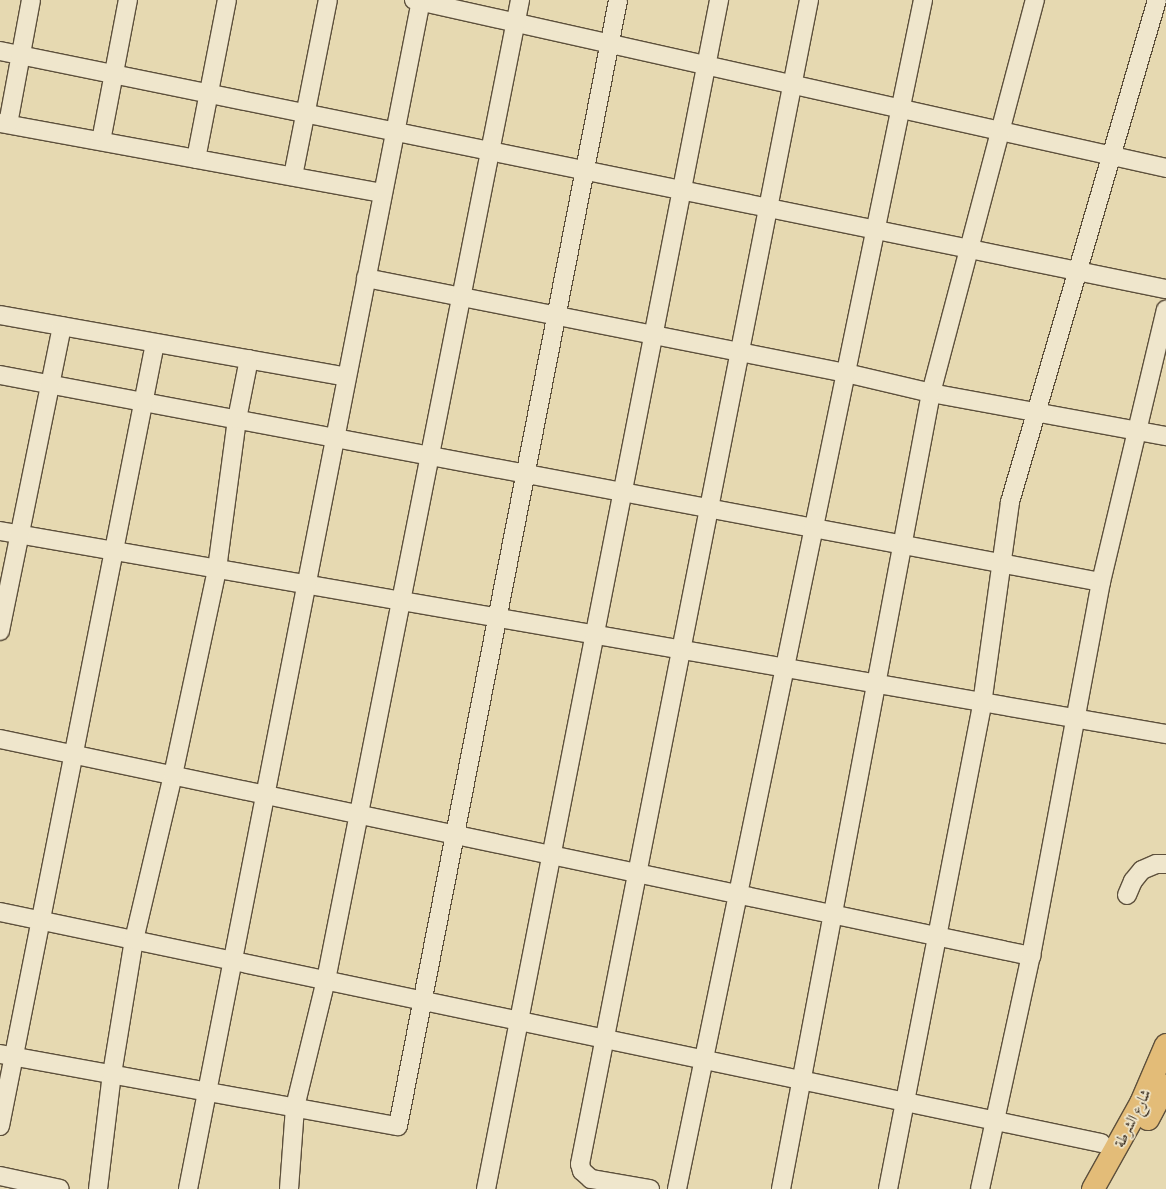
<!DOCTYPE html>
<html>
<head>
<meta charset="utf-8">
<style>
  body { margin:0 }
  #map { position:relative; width:1166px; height:1189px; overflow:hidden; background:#e6d9b1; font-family:"EB Garamond",Amiri,serif }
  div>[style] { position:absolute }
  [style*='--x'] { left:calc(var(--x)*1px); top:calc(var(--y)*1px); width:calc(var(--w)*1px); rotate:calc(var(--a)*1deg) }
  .roads { filter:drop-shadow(1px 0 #5d503c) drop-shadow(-1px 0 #5d503c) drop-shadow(0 1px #5d503c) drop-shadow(0 -1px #5d503c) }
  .minor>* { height:18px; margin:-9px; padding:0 9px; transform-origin:9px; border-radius:9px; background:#efe6cc }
  .major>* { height:22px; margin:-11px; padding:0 11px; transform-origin:11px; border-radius:11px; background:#e3bc78 }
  span { translate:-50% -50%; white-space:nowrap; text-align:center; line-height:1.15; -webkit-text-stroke:3.5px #efe6cc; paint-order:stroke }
  .street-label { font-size:15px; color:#2f2215 }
</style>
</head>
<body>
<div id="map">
  <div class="roads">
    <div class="minor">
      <i style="--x:414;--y:0;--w:771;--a:12.59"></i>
      <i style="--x:0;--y:51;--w:1190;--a:11.54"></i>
      <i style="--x:0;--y:123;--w:389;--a:10.4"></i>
      <i style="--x:8;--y:124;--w:126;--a:-79.5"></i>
      <i style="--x:101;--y:141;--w:144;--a:-79.2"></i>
      <i style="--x:196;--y:159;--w:162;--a:-79"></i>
      <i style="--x:293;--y:176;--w:179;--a:-78.8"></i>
      <i style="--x:366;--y:278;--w:489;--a:11.2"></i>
      <i style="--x:846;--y:373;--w:87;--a:13.2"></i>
      <i style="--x:931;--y:393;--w:239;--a:10.4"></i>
      <i style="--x:0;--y:315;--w:352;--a:10.1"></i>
      <i style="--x:0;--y:375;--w:1120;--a:10.65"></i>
      <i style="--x:0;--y:531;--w:1184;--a:9.88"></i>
      <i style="--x:0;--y:631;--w:311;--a:-78.5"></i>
      <i style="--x:0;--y:739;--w:1054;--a:11.89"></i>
      <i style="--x:1127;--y:895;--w:15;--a:-67"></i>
      <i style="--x:1133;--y:881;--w:14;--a:-51"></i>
      <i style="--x:1142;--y:870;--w:15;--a:-23"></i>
      <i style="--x:1156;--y:864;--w:10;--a:0"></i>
      <i style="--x:0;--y:912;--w:1125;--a:11.85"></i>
      <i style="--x:0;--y:1054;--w:404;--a:10.3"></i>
      <i style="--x:398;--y:1126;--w:1147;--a:-78.94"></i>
      <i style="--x:0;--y:1126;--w:798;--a:-78.8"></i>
      <i style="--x:0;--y:1176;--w:61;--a:12.2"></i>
      <i style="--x:98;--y:1189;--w:116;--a:-83.1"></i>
      <i style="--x:112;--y:1074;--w:136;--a:-80.7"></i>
      <i style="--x:134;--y:940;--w:170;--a:-76.7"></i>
      <i style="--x:173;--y:775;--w:211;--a:-77.9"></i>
      <i style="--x:217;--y:569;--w:151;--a:-82.4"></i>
      <i style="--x:237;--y:419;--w:61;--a:-78.7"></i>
      <i style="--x:188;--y:1189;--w:1212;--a:-78.91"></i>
      <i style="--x:289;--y:1189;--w:82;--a:-85.8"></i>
      <i style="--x:295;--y:1107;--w:131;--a:-76.3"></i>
      <i style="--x:326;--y:980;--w:999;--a:-78.8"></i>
      <i style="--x:486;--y:1189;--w:1212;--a:-78.91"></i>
      <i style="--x:650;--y:1189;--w:60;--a:-170.4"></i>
      <i style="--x:591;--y:1179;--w:12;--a:-138"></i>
      <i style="--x:582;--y:1171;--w:7;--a:-106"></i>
      <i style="--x:580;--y:1164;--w:1186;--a:-78.87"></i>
      <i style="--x:677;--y:1189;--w:1214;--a:-78.31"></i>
      <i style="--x:781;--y:1189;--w:810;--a:-79.33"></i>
      <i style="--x:931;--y:393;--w:407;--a:-75.2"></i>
      <i style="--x:888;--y:1189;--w:494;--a:-79"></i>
      <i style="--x:982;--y:704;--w:204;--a:-82.1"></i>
      <i style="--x:1010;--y:502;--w:523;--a:-73.68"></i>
      <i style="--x:980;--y:1189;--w:239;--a:-77.7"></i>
      <i style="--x:1031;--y:956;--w:380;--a:-79.4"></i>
      <i style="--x:1101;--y:582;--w:280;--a:-76.6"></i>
    </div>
    <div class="major">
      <i style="--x:1148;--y:1119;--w:38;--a:-62"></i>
      <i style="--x:1093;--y:1189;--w:98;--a:-60.8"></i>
      <i style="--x:1141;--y:1103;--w:63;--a:-66.7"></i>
    </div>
  </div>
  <div class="street-label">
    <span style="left:1132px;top:1118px;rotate:-63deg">شارع الشرطة</span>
  </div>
</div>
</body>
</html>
